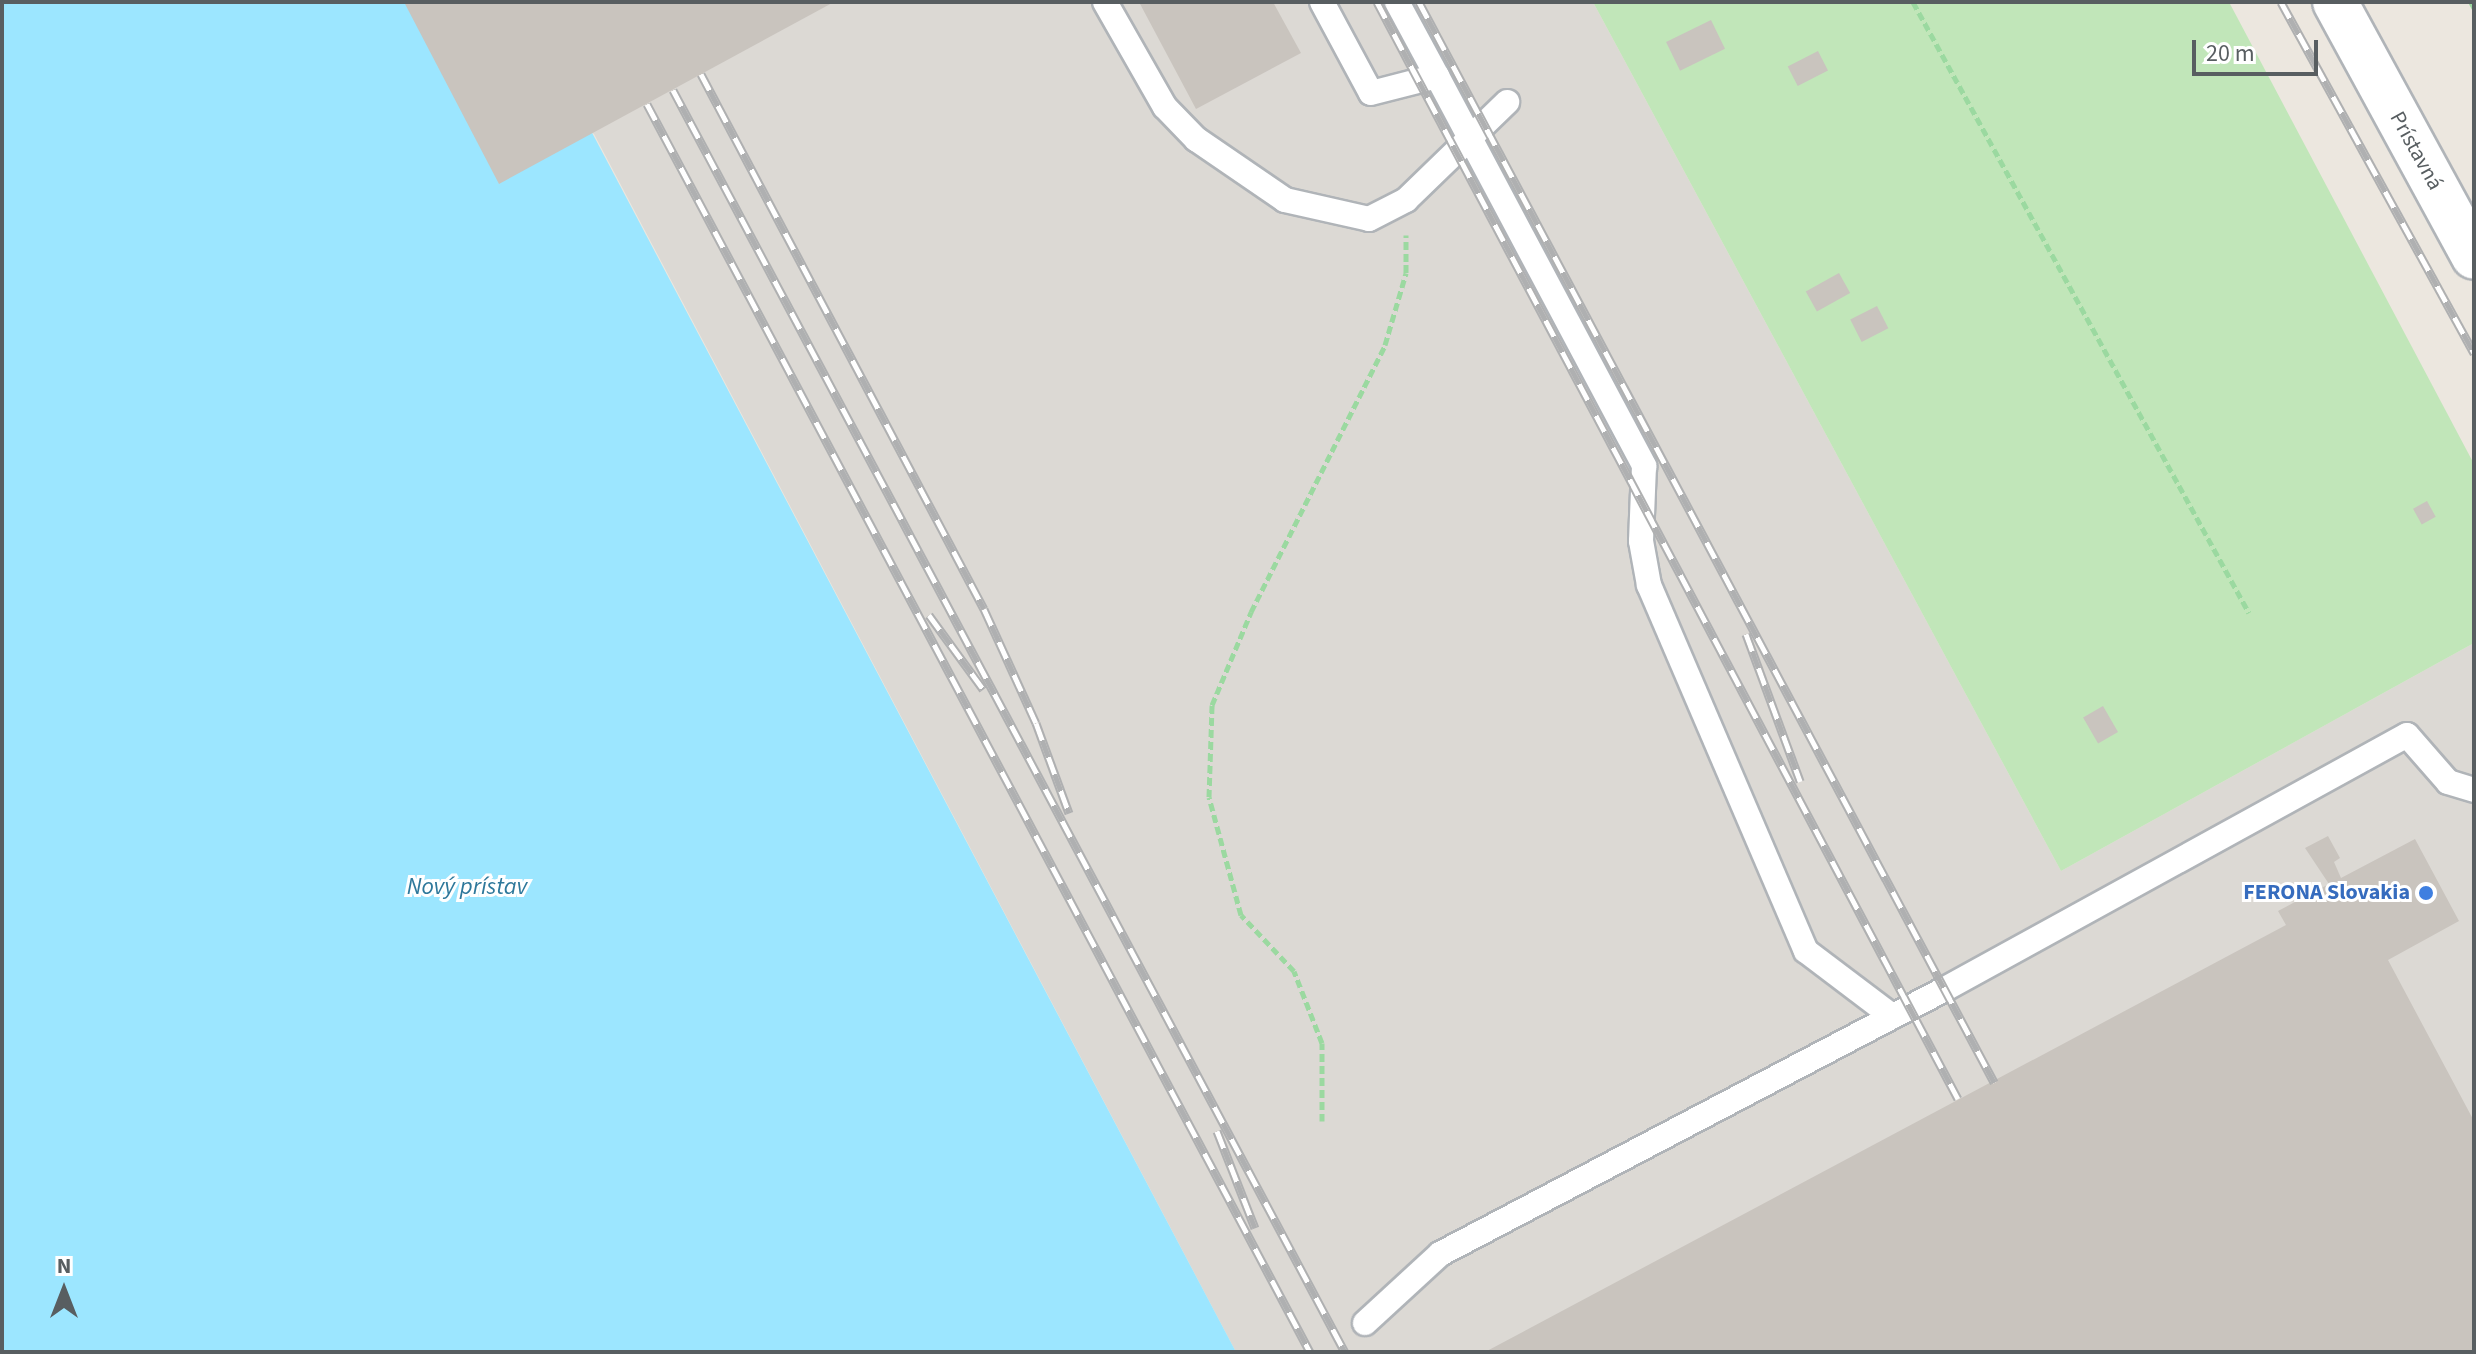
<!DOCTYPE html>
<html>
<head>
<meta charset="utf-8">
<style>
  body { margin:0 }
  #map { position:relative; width:2476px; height:1354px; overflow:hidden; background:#ece7df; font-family:"Source Sans 3",sans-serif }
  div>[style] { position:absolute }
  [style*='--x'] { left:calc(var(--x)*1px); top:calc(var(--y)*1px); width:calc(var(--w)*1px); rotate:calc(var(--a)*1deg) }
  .industrial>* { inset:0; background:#dcd9d4 }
  .green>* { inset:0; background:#c1e6b9 }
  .water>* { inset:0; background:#9ce6ff }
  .building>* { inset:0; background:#c9c4be; transform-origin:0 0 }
  .path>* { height:5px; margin-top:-2.5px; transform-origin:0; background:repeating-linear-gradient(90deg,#9bd9a0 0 8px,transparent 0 12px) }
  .roads { filter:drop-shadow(2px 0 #b0b4b8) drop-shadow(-2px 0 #b0b4b8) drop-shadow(0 2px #b0b4b8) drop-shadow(0 -2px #b0b4b8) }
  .service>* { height:24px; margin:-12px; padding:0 12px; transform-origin:12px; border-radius:12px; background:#fff }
  .minor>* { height:44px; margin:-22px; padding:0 22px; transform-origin:22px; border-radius:22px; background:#fff }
  .rail>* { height:9px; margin-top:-4.5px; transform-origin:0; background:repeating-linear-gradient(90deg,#fff 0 18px,#afb0b1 0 36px); box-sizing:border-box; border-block:2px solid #afb0b1 }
  .dots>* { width:22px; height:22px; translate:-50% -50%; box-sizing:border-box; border:4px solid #fff; border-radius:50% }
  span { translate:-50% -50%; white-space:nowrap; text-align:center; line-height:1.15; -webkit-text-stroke:6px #fff; paint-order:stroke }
  .street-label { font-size:22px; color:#585e61 }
  .shop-label { font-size:22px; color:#366cbe; font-weight:700 }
  .right { translate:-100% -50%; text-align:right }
  .water-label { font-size:24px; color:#2e789b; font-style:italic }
  .frame { position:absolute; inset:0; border:4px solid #585e61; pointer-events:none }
  .north { position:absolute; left:24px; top:1250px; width:80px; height:80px; -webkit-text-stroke:6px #fff; paint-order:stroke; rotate:0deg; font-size:22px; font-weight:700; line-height:32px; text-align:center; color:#585e61 }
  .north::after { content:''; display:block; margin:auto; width:28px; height:36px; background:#585e61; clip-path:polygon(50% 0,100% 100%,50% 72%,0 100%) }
  .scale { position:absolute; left:2192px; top:40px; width:126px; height:36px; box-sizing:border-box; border:4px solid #585e61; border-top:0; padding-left:10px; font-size:24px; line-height:28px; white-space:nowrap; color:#585e61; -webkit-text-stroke:6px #fff; paint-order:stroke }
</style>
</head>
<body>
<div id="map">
  <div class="industrial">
    <i style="clip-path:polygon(404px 2px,1593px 2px,2061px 871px,2474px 643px,2474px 1352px,1236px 1352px,594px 134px)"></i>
  </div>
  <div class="green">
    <i style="clip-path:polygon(1593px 2px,2229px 2px,2474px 464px,2474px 643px,2061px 871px)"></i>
  </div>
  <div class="water">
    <i style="clip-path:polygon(2px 2px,523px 2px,1236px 1352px,2px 1352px)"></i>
  </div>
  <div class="building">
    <i style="clip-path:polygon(404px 2px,834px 2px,499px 184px)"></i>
    <i style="clip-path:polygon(1139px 2px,1273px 2px,1301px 53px,1196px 109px)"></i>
    <i style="left:1711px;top:20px;width:32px;height:50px;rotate:64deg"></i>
    <i style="left:1818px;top:51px;width:22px;height:34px;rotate:63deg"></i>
    <i style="left:1839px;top:273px;width:23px;height:38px;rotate:61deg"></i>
    <i style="left:1877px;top:306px;width:25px;height:30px;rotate:63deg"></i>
    <i style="left:2427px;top:501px;width:18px;height:16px;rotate:61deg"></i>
    <i style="left:2103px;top:706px;width:30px;height:23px;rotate:60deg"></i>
    <i style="clip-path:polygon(2328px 836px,2340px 858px,2334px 862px,2341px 878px,2415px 839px,2459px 921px,2388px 960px,2474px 1121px,2474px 1352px,1485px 1352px,2286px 925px,2278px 911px,2329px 884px,2305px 848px)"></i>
  </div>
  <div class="path">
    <i style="--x:1913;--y:2;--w:697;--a:61.19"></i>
    <i style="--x:2471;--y:2;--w:7;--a:63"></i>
    <i style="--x:1322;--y:1121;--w:78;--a:-90"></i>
    <i style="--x:1322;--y:1043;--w:77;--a:-111.3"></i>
    <i style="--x:1294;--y:971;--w:77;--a:-133.4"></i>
    <i style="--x:1241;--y:915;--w:122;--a:-105.2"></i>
    <i style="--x:1209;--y:797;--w:92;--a:-88.1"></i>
    <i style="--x:1212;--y:705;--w:101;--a:-67.2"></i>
    <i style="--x:1251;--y:612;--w:299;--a:-63.3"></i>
    <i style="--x:1385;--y:345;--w:75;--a:-73.7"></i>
    <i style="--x:1406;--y:273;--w:38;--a:-90"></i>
  </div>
  <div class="roads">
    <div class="service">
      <i style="--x:1105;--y:2;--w:121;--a:60.3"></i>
      <i style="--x:1165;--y:107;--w:45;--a:45.9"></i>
      <i style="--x:1196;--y:139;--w:108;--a:34.4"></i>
      <i style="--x:1285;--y:200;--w:86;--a:12.7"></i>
      <i style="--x:1369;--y:219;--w:42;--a:-27.2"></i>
      <i style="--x:1406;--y:200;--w:141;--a:-44.1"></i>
      <i style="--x:1322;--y:2;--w:103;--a:61.7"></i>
      <i style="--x:1371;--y:93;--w:68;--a:-14.4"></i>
      <i style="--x:1437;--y:76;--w:442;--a:62"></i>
      <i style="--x:1644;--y:466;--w:75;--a:92.3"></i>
      <i style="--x:1641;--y:541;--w:45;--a:79.7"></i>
      <i style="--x:1649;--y:585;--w:398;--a:66.8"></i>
      <i style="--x:1806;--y:951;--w:108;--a:37.1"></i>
      <i style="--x:1397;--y:2;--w:84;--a:61.6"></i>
      <i style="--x:1365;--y:1323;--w:102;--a:-42.6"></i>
      <i style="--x:1440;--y:1254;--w:570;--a:-27.69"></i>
      <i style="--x:1945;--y:989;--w:527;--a:-28.8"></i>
      <i style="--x:2407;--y:735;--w:62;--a:48.9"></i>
      <i style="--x:2448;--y:782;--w:27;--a:17"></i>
    </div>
    <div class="minor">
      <i style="--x:2335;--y:2;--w:290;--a:61.4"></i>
    </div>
  </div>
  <div class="rail">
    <i style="--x:1377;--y:2;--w:1241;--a:62.09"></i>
    <i style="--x:1419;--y:2;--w:1224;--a:61.97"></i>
    <i style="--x:2281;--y:2;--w:401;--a:61.2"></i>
    <i style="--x:701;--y:74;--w:605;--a:62.12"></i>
    <i style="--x:984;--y:609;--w:125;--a:65.5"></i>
    <i style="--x:1036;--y:723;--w:96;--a:69.9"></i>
    <i style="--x:673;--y:90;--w:1430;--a:61.97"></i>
    <i style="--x:647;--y:104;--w:1413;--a:62.02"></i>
    <i style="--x:929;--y:615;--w:92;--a:53.9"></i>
    <i style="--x:1746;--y:634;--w:157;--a:69.8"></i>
    <i style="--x:1217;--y:1131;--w:104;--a:68.6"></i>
  </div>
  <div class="dots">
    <i style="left:2426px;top:893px;background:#3f7fe0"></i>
  </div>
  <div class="street-label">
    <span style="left:2416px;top:151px;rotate:61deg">Prístavná</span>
  </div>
  <div class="shop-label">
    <span class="right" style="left:2410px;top:893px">FERONA Slovakia</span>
  </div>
  <div class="water-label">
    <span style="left:467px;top:887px">Nový prístav</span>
  </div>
  <div class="frame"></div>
  <div class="north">N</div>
  <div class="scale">20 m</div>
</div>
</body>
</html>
